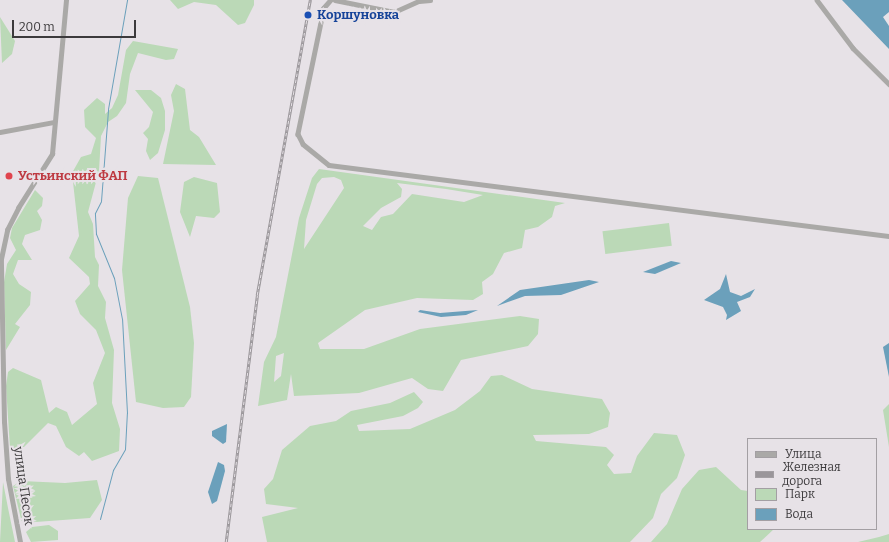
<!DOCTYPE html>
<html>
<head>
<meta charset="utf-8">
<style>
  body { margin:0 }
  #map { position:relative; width:889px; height:542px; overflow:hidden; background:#e7e2e7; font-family:Bitter,serif }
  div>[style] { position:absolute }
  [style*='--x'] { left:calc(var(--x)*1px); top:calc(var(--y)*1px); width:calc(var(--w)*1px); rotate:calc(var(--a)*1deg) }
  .green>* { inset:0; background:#bbd9b7; transform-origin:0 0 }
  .water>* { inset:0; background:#6ba0bb }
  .stream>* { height:1px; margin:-0.5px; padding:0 0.5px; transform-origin:0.5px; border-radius:0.5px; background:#6ba0bb }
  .minor>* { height:4.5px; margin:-2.25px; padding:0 2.25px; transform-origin:2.25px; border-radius:2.25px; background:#aaa9a7 }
  .rail>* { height:2.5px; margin-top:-1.25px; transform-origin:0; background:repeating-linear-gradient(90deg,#e7e2e7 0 3px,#9a969a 0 6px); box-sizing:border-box; border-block:1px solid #9a969a }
  .dots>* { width:11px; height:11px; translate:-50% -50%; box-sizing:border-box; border:2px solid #e7e2e7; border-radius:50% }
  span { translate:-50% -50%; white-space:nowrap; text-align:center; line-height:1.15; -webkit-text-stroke:4px #e7e2e7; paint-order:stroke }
  .transit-label { font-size:13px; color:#164399; font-weight:700 }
  .left { translate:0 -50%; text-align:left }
  .health-label { font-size:13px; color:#be3a42; font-weight:700 }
  .street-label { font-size:13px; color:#3c3a3c }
  .legend { position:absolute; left:747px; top:438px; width:130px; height:92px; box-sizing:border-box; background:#e7e2e7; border:1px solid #a39fa3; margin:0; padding:5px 7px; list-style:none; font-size:12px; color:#3c3a3c }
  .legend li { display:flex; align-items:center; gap:8px; height:20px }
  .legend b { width:20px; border:1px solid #a39fa3 }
  .scale { position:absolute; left:12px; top:20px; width:124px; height:18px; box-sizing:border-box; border:2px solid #3c3a3c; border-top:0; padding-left:5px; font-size:12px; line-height:14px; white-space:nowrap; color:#3c3a3c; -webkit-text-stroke:3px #e7e2e7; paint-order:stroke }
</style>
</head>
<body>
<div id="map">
  <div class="green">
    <i style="clip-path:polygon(170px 0,254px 0,254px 5px,245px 23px,238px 25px,216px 5px,194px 2px,178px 9px)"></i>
    <i style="clip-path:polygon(0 17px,15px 41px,12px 54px,2px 63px)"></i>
    <i style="clip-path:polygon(133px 41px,178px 49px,174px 59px,166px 60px,138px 53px,130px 74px,126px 103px,117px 116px,108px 122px,101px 136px,99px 171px,88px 212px,93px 224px,95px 257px,99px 265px,98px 286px,106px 302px,105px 318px,114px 350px,112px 403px,120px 429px,119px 451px,92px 461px,84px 452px,79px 456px,66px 447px,56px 426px,48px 423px,24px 447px,14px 451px,10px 448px,6px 386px,8px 372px,13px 368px,41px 380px,49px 413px,56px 407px,67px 412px,72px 425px,97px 404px,93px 383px,105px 353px,96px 330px,80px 314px,75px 301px,90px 284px,89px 277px,69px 258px,79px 236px,72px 173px,81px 157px,91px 154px,96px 138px,85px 127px,84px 110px,97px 98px,105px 104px,105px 114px,112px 108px,118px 95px,126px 50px)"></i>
    <i style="clip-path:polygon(176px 84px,185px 89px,190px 130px,199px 137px,216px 165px,163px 164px,174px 111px,171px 95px)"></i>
    <i style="clip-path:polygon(135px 90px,151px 90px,161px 98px,165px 111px,165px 130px,158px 153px,150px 160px,146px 151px,148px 139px,143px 133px,149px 127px,153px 112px)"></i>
    <i style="clip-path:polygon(evenodd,319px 169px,565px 203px,555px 206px,552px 217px,538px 227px,525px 230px,522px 248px,504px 253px,493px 274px,482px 282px,483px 294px,473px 300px,417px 298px,365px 310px,318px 343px,320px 349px,364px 349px,420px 329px,520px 316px,539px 319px,538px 334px,528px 346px,461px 360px,443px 391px,428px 389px,412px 378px,359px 393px,294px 396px,291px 374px,287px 400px,258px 406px,264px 362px,276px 337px,299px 218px,312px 178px,319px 169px,334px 177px,341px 180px,344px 188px,304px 249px,306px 220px,317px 184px,322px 178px,334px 177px,319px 169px,397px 183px,446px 189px,483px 195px,464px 202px,412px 194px,393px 214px,381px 217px,372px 230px,363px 226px,381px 208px,401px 197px,402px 189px,397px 183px,319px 169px,284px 353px,281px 376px,274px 382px,276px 356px,284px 353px)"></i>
    <i style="clip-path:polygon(138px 176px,158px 178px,190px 307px,194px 343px,191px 397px,184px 407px,163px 408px,136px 402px,122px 270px,128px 198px)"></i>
    <i style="clip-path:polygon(194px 177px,217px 183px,220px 212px,214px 218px,196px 216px,190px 237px,180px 212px,184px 182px)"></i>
    <i style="clip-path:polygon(35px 190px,43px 198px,42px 206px,37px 211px,42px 220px,40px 230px,25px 235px,22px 244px,32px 260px,18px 260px,13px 274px,19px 284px,31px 292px,30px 305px,15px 324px,20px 327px,6px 350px,4px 282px,7px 264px,16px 250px,10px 238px,12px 228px)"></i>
    <i style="left:669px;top:223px;width:23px;height:67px;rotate:83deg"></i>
    <i style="clip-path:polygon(502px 375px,532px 389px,602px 399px,610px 413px,608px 427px,589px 434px,533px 435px,536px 441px,606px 447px,614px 455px,607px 465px,614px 474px,631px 473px,637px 456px,654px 433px,677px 435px,685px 455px,677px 478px,661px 494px,653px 518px,630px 542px,267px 542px,262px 517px,298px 508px,266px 504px,264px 489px,273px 479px,282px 450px,310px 426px,336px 421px,351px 411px,390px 403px,414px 392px,423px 402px,418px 408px,403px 416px,357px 425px,359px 431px,410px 429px,455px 410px,480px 391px,491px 376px)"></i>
    <i style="clip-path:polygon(889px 404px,889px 447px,883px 410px)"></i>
    <i style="clip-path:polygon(716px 467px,741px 490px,748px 491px,748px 529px,774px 529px,760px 542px,651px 542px,667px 524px,682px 489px,699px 470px)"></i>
    <i style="clip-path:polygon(97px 480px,102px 500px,90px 518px,22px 523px,13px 486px,21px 481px,65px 483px)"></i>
    <i style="clip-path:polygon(3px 482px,8px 508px,15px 542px,0 542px)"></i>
    <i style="clip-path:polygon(49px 525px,58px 531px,58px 540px,31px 542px,26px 532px,32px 527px)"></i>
    <i style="clip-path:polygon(889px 534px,889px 542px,858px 542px,879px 537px)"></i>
  </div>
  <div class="water">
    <i style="clip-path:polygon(842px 0,889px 0,889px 12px,883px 17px,889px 26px,889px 49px)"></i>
    <i style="clip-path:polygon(671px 261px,681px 263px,655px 274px,643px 272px)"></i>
    <i style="clip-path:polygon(726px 274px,730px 292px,741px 296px,755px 289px,750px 297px,737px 302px,741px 311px,726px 320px,727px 315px,723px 307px,704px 300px,720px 289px)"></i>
    <i style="clip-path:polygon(589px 280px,599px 282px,561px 295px,525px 296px,497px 306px,520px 290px)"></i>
    <i style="clip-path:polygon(420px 310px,440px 313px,478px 310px,466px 315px,441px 317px,418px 312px)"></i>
    <i style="clip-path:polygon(889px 343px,889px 377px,883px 347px)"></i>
    <i style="clip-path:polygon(227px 424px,226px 442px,223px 444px,212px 436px,212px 431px)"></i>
    <i style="clip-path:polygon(218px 462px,224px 465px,225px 471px,217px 501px,212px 504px,208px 492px)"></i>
  </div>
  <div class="stream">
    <i style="--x:100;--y:519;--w:51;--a:-75.1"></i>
    <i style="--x:113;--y:470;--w:24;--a:-60"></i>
    <i style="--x:125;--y:449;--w:36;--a:-87"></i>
    <i style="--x:127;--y:413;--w:94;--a:-93"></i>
    <i style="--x:122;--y:319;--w:42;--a:-101"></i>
    <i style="--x:114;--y:278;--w:48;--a:-112.2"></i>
    <i style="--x:96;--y:234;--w:21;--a:-93"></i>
    <i style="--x:95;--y:213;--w:13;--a:-63"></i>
    <i style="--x:101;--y:201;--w:92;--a:-85.6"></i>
    <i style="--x:108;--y:109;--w:111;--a:-80.1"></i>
  </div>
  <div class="minor">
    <i style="--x:331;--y:0;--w:11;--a:131"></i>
    <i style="--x:324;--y:8;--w:129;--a:101.7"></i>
    <i style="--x:298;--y:134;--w:11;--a:63"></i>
    <i style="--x:303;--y:144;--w:33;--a:39"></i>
    <i style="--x:329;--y:165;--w:564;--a:7.23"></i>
    <i style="--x:335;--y:0;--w:60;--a:11.5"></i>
    <i style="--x:394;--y:12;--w:27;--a:-24"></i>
    <i style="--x:419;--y:1;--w:11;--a:-5"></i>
    <i style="--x:817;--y:0;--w:60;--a:53.1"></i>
    <i style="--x:853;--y:48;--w:51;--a:45"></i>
    <i style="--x:0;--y:132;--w:55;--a:-10.5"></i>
    <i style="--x:20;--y:542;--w:64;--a:-100.8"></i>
    <i style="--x:8;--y:479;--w:57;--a:-94"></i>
    <i style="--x:4;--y:422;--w:163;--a:-91.1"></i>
    <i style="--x:1;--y:259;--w:30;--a:-78"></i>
    <i style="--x:7;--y:230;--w:25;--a:-63"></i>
    <i style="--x:18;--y:208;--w:64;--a:-57.8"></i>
    <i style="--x:52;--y:154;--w:155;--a:-84.8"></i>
  </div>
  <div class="rail">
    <i style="--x:226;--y:542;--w:249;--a:-82.8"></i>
    <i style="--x:257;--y:295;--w:300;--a:-79.8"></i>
  </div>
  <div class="dots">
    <i style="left:308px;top:15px;background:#1a4fb4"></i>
    <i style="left:9px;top:176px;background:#e0444e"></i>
  </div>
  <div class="transit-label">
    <span class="left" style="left:317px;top:15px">Коршуновка</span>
  </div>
  <div class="health-label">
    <span class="left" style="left:18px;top:176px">Устьинский ФАП</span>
  </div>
  <div class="street-label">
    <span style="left:23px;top:486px;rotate:82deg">улица Песок</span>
  </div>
  <ul class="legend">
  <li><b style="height:5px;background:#aaa9a7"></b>Улица</li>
  <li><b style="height:5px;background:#9a969a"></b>Железная дорога</li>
  <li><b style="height:11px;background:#bbd9b7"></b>Парк</li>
  <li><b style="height:11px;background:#6ba0bb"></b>Вода</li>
  </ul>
  <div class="scale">200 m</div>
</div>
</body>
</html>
